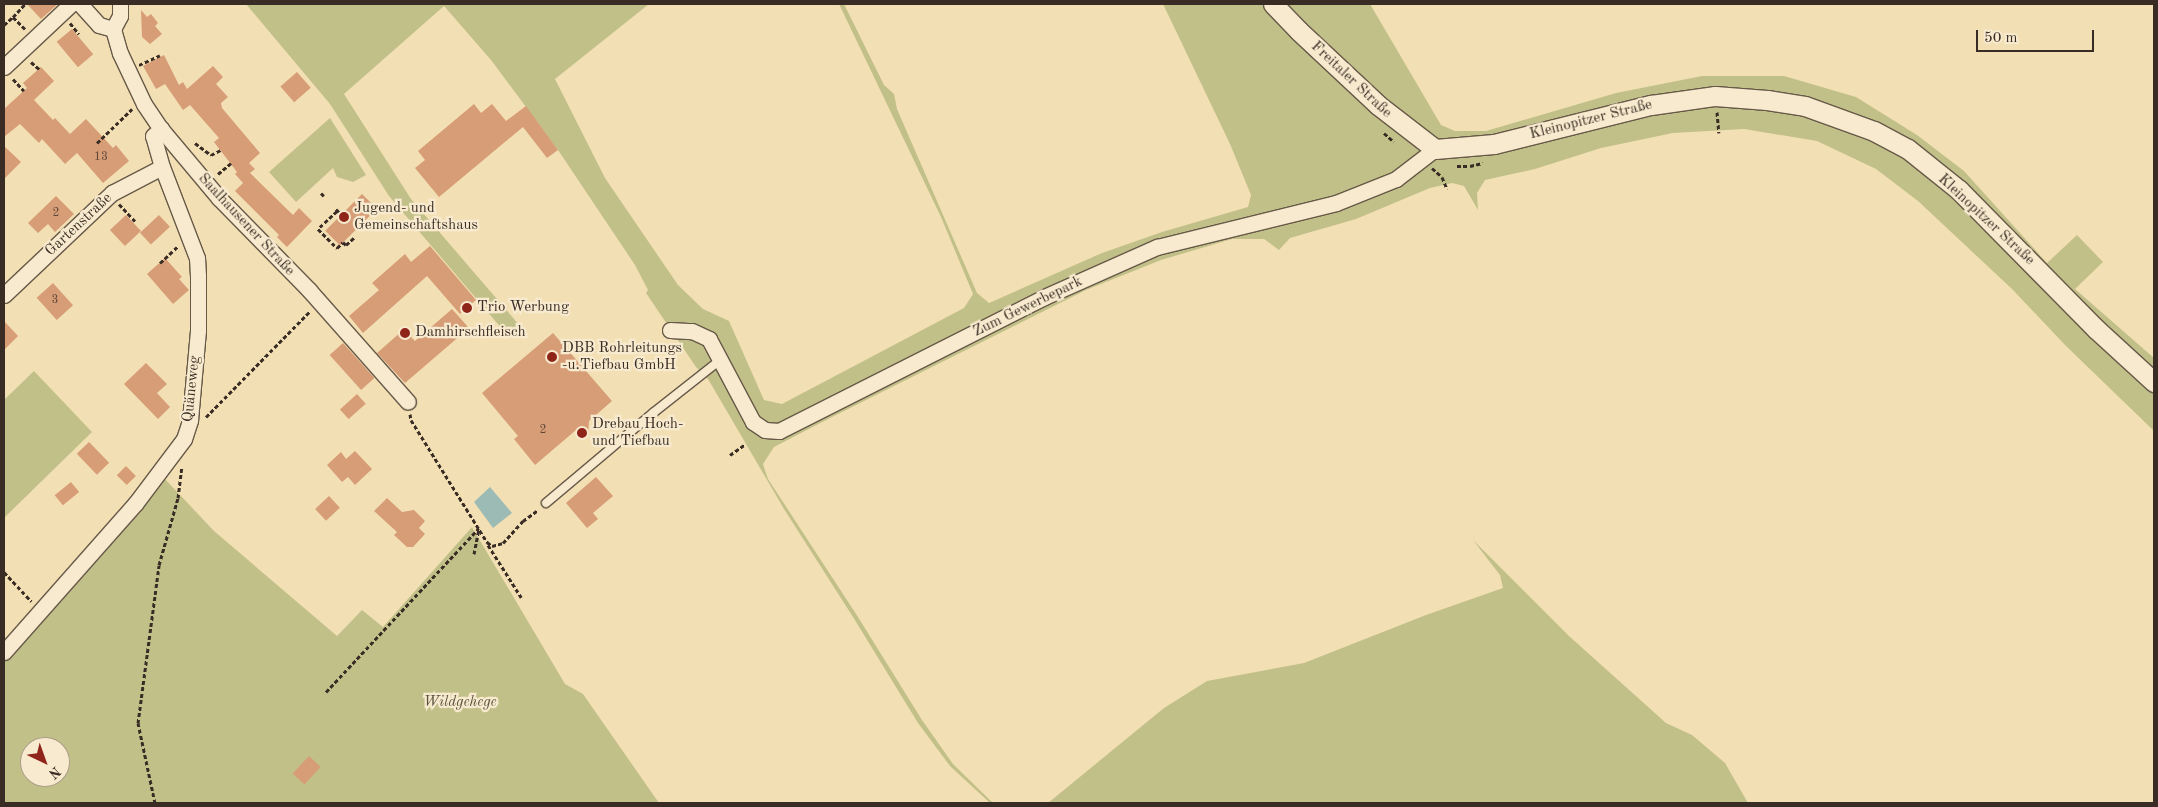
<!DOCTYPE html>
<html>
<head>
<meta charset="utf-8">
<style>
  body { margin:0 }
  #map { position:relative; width:2158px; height:807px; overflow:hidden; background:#f3dfb4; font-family:"Old Standard TT",serif }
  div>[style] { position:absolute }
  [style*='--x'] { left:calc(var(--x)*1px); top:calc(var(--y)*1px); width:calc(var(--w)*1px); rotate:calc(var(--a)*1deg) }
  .green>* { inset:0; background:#c2c089 }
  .water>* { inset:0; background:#9dbbb5 }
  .building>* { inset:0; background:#d79d77; transform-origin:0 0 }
  .path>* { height:3px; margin-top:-1.5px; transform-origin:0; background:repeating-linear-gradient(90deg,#382c24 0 4px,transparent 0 6.5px) }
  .roads { filter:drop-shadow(1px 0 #675948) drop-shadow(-1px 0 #675948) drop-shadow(0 1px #675948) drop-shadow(0 -1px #675948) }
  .service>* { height:8px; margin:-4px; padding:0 4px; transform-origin:4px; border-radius:4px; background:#f7eace }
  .minor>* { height:15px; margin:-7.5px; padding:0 7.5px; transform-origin:7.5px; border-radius:7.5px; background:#f7eace }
  .tertiary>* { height:19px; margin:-9.5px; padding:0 9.5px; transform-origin:9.5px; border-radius:9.5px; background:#f7eace }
  .dots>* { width:14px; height:14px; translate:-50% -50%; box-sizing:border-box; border:2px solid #f7eace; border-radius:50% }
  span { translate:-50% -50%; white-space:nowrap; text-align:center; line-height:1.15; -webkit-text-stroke:4.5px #f7eace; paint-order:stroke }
  .number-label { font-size:12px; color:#604839 }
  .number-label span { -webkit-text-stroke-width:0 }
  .street-label { font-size:15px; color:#382c24 }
  .poi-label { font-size:15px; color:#382c24 }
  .left { translate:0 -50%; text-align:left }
  .park-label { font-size:15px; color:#5a513d; font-style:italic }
  .frame { position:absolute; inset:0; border:5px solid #382c24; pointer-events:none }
  .north { position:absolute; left:20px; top:737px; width:50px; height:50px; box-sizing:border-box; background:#f7eace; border:1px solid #ab9e8a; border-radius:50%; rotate:138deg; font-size:14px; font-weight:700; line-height:20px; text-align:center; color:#382c24 }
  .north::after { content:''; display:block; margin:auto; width:18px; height:22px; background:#8f2418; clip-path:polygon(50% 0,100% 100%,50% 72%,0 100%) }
  .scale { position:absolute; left:1976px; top:30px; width:118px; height:22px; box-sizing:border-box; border:2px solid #382c24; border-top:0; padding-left:6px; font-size:15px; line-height:18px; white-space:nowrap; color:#382c24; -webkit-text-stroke:4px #f7eace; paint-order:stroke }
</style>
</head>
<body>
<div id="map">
  <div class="green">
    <i style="clip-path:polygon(246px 4px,649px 4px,555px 79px,605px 178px,678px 285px,703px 309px,729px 321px,764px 400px,782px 404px,964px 308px,973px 294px,941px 217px,839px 4px,844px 4px,884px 85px,894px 94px,897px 109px,977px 293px,989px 303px,1102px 253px,1162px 232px,1248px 207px,1251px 195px,1230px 144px,1163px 4px,1370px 4px,1441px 125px,1455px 131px,1486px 131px,1616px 93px,1702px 76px,1784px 76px,1856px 97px,1917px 135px,1964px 171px,2047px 263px,2077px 235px,2103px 262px,2075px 289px,2154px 358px,2154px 431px,2066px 346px,2012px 289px,1918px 201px,1876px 169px,1817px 141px,1744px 129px,1673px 133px,1601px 148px,1535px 169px,1485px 180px,1477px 193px,1478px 210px,1464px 186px,1452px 183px,1430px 188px,1356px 219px,1290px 238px,1279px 250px,1264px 239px,1232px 239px,1161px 260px,1086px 290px,830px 418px,774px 447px,763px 464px,768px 479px,858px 617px,922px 720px,953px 764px,993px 803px,990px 803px,950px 766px,918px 723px,853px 617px,784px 509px,708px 379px,696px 367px,646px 293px,648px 290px,635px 265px,558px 150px,491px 60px,444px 6px,344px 94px,411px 199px,520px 326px,508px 336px,389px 196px,330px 104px)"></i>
    <i style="clip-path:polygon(330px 118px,366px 175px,353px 182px,337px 177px,333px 168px,296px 202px,269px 172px)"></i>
    <i style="clip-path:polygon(34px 371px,92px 432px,4px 518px,4px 400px)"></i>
    <i style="clip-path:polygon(evenodd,164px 478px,214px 531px,337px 636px,362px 610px,383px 627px,472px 527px,565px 684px,583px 694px,659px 803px,4px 803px,4px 660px,53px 609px,164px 478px,30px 747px,60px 747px,60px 777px,30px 777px,30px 747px)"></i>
    <i style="clip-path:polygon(1473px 540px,1569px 636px,1666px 723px,1692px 735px,1725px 763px,1748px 803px,1048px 803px,1164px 708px,1207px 681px,1304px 663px,1426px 615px,1503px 588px,1500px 575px)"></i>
  </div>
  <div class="water">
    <i style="clip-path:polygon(490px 487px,512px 513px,493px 528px,474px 502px)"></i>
  </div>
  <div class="building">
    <i style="clip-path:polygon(27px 4px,58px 4px,41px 19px)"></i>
    <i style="clip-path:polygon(141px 10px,147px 17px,151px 14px,158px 23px,155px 26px,162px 34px,150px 44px,142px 37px)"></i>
    <i style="left:72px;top:29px;width:33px;height:20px;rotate:50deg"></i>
    <i style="clip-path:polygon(164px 55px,179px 85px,183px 82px,187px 89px,213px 66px,223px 77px,216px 84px,228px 97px,221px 103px,222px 108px,260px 153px,249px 163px,255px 169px,250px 173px,293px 215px,299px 208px,312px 221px,287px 247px,277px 237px,279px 235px,235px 191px,243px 183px,235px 174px,237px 172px,214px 142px,219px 138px,190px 105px,183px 110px,165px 84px,156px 89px,143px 66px)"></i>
    <i style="clip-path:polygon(41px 67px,54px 81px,34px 100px,53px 120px,55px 118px,70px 134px,86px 119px,113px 148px,116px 145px,129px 161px,103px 183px,77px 153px,65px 164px,42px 139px,39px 143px,20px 124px,4px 137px,4px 109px,27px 88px,23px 83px)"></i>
    <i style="left:297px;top:72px;width:21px;height:22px;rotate:49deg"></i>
    <i style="clip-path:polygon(474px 104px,481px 113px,492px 104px,506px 121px,526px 106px,558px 150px,547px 158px,523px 127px,439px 197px,415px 168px,425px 160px,418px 151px)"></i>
    <i style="clip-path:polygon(4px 146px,21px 162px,4px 179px)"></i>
    <i style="left:362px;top:194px;width:21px;height:52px;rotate:45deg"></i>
    <i style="clip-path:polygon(56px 196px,74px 214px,55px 232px,48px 224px,38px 233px,28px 223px)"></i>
    <i style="left:126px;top:215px;width:22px;height:22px;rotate:47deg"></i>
    <i style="left:159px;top:215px;width:16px;height:26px;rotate:47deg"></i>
    <i style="clip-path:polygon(430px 246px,476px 300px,460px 314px,427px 276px,363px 333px,349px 316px,379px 290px,372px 283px,405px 254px,411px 262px)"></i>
    <i style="clip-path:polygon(165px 258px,182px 277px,179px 279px,189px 290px,173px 304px,147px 274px)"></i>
    <i style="left:53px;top:283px;width:30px;height:22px;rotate:48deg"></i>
    <i style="clip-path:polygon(452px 309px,469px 328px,405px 383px,377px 353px,402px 331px,404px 334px,406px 332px,415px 341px)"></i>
    <i style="clip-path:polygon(4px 321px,18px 336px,4px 350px)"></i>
    <i style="clip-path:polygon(553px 333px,612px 401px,589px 421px,588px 435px,576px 430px,535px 465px,514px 439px,518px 436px,482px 393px)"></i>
    <i style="left:343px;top:343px;width:47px;height:18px;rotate:48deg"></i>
    <i style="clip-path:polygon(146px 363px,167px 384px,157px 393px,170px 407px,158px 419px,124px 384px)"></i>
    <i style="left:357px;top:394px;width:13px;height:23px;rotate:48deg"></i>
    <i style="left:89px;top:442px;width:29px;height:17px;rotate:46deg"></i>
    <i style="clip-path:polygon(355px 451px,372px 469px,355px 485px,348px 477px,342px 482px,327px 465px,341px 452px,346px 459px)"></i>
    <i style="left:126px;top:466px;width:14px;height:13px;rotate:45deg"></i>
    <i style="clip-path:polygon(596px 477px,613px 496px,593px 513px,598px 519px,587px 528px,566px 503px)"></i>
    <i style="left:71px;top:482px;width:13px;height:21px;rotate:51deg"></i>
    <i style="left:329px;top:496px;width:16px;height:19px;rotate:47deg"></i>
    <i style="clip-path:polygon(387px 498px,402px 512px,414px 510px,425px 521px,419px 528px,425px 534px,413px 547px,407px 547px,394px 535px,397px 532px,374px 511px)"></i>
    <i style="left:309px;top:756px;width:16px;height:24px;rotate:43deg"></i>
  </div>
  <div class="path">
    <i style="--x:70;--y:23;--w:14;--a:51"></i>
    <i style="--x:4;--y:25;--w:12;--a:-42"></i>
    <i style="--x:25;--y:29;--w:17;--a:-135"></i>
    <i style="--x:13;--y:17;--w:18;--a:-47"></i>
    <i style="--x:31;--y:62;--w:11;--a:41"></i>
    <i style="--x:139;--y:65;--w:23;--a:-25"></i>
    <i style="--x:13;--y:79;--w:16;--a:47"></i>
    <i style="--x:1717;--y:112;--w:21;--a:85"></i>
    <i style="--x:1384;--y:133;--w:13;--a:42"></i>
    <i style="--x:97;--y:143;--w:49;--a:-44.2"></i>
    <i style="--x:195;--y:143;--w:20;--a:37"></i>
    <i style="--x:211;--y:155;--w:11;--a:-27"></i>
    <i style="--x:1457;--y:166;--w:13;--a:0"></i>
    <i style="--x:1470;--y:166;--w:13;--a:-13"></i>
    <i style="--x:1432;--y:168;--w:13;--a:42"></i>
    <i style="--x:1442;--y:177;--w:13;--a:67"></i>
    <i style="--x:218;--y:174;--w:17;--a:-40"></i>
    <i style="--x:321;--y:193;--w:4;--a:45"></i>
    <i style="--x:119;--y:204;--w:25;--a:47"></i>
    <i style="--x:336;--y:209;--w:11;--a:45"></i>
    <i style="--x:337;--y:211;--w:26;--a:137"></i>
    <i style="--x:318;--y:229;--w:27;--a:45"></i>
    <i style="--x:337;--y:248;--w:8;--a:-45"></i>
    <i style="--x:343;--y:242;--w:4;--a:45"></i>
    <i style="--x:346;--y:245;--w:12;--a:-42"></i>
    <i style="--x:160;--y:263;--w:25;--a:-43"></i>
    <i style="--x:410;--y:414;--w:6;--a:81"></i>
    <i style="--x:411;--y:420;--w:144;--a:58.1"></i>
    <i style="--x:487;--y:542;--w:6;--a:39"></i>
    <i style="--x:492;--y:546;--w:11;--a:-15"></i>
    <i style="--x:503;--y:543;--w:30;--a:-48"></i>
    <i style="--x:523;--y:521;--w:19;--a:-36"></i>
    <i style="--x:206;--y:417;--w:148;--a:-45.5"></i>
    <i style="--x:730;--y:455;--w:19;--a:-35"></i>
    <i style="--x:488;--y:545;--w:62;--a:57.6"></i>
    <i style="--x:474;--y:554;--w:25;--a:-79"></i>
    <i style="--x:4;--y:572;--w:40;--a:47"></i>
    <i style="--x:326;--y:692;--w:224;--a:-47"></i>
    <i style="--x:155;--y:803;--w:82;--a:-102"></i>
    <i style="--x:138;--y:723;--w:159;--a:-82.4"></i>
    <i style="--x:159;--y:565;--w:70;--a:-74.2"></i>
    <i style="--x:178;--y:498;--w:31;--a:-83"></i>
  </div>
  <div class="roads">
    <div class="service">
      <i style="--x:546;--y:503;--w:140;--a:-40.1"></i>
      <i style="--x:653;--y:413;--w:85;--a:-38.3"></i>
    </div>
    <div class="minor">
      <i style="--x:80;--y:4;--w:28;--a:48"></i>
      <i style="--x:99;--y:25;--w:15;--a:16"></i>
      <i style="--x:113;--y:29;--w:25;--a:74"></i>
      <i style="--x:120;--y:53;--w:56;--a:64.8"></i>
      <i style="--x:144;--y:104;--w:30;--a:56"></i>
      <i style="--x:161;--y:129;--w:90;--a:50"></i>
      <i style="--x:219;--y:198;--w:129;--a:45.6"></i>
      <i style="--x:309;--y:290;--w:149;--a:48.5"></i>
      <i style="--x:113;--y:29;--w:15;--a:-62"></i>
      <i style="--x:120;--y:16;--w:12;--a:-90"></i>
      <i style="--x:4;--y:67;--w:92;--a:-43.2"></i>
      <i style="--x:4;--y:295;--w:149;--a:-43.4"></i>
      <i style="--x:112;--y:193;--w:56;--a:-27.5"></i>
      <i style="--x:670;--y:330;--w:22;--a:3"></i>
      <i style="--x:692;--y:331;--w:19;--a:25"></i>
      <i style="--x:709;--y:339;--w:94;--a:62.1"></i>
      <i style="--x:753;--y:422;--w:14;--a:34"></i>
      <i style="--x:765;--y:430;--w:14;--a:4"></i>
      <i style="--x:779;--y:431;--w:297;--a:-26.8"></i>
      <i style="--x:1044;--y:297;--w:124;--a:-23.9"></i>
      <i style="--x:1157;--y:247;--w:184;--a:-13.8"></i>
      <i style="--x:1336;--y:203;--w:65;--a:-21.8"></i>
      <i style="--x:1396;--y:179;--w:49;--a:-37.6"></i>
      <i style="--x:4;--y:652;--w:198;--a:-48.5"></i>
      <i style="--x:135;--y:504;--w:81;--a:-53"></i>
      <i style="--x:184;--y:439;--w:20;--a:-72"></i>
      <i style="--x:190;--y:420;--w:89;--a:-84.9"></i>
      <i style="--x:198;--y:331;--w:55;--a:-90"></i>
      <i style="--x:198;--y:276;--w:18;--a:-93"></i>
      <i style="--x:197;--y:258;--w:97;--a:-111"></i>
      <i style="--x:162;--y:167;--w:32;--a:-106"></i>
      <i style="--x:153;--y:136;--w:11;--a:-41"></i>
    </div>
    <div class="tertiary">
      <i style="--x:1273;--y:4;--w:37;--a:46"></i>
      <i style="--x:1299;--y:31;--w:108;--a:43.1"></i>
      <i style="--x:1378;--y:105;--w:72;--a:37.7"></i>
      <i style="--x:1435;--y:149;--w:59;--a:-4.8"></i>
      <i style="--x:1494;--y:144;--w:162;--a:-14"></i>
      <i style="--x:1651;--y:105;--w:65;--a:-8"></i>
      <i style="--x:1715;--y:96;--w:52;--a:4.4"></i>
      <i style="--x:1767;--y:100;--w:38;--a:9"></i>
      <i style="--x:1805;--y:106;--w:73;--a:19.9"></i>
      <i style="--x:1874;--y:131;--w:38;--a:28"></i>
      <i style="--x:1908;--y:149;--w:65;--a:38.8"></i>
      <i style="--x:1959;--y:190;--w:195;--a:45.4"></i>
      <i style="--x:2096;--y:329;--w:79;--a:42.4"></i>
    </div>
  </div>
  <div class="dots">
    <i style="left:344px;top:217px;background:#8f2418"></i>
    <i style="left:467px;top:308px;background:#8f2418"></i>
    <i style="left:405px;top:333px;background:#8f2418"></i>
    <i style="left:552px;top:357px;background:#8f2418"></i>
    <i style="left:582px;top:433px;background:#8f2418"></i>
  </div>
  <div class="number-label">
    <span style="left:101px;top:158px">13</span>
    <span style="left:56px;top:214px">2</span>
    <span style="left:55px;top:301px">3</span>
    <span style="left:543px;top:431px">2</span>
  </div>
  <div class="street-label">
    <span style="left:1351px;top:80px;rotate:43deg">Freitaler Straße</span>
    <span style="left:1591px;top:120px;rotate:-14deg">Kleinopitzer Straße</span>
    <span style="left:1986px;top:220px;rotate:43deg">Kleinopitzer Straße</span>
    <span style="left:79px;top:225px;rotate:-43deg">Gartenstraße</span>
    <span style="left:246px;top:225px;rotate:47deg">Saalhausener Straße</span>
    <span style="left:1028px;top:307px;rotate:-26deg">Zum Gewerbepark</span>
    <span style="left:192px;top:389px;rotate:-84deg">Quäneweg</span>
  </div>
  <div class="poi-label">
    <span class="left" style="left:354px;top:217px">Jugend- und<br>Gemeinschaftshaus</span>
    <span class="left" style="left:477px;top:308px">Trio Werbung</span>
    <span class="left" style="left:415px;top:333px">Damhirschfleisch</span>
    <span class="left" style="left:562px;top:357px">DBB Rohrleitungs<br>-u.Tiefbau GmbH</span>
    <span class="left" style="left:592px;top:433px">Drebau Hoch-<br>und Tiefbau</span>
  </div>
  <div class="park-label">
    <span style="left:460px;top:703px">Wildgehege</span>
  </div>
  <div class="frame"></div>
  <div class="north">N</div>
  <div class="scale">50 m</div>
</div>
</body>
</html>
